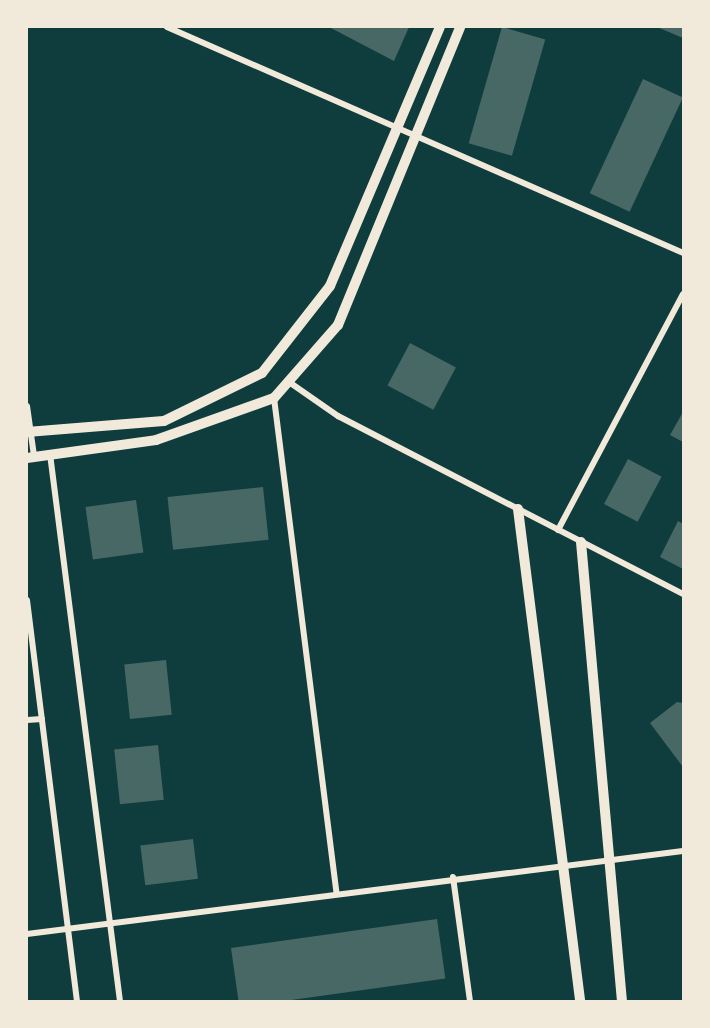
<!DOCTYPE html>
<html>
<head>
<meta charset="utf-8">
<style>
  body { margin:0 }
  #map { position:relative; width:710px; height:1028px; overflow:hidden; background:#0f3d3e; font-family:"PT Serif",serif }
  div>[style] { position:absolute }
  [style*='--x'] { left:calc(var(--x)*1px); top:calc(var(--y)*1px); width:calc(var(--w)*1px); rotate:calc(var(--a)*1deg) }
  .building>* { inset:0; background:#486865; transform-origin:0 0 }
  .minor>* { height:6px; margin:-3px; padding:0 3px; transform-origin:3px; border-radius:3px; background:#f1e9da }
  .tertiary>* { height:10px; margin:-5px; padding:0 5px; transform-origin:5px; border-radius:5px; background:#f1e9da }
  span { translate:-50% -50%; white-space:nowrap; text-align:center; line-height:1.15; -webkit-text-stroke:6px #f1e9da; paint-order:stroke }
  .frame { position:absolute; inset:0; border:28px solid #f1e9da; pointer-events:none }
</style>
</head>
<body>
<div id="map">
  <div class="building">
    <i style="clip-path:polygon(329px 27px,409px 27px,394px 61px)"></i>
    <i style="left:502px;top:27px;width:45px;height:121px;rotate:16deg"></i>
    <i style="clip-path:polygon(657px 27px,683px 27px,683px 38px)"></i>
    <i style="left:643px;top:79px;width:44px;height:126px;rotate:25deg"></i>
    <i style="left:410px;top:343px;width:52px;height:48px;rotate:28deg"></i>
    <i style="clip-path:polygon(683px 412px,683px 442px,670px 435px)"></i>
    <i style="left:628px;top:459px;width:38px;height:51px;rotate:28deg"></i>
    <i style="left:263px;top:487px;width:53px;height:96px;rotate:84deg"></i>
    <i style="left:136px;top:500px;width:53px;height:51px;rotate:82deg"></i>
    <i style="clip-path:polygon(678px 521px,683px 524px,683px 569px,660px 557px)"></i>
    <i style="left:166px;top:660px;width:55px;height:42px;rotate:84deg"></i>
    <i style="clip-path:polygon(677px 702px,683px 703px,683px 767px,650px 723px)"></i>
    <i style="left:158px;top:745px;width:55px;height:44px;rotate:84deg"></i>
    <i style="left:193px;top:839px;width:40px;height:53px;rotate:83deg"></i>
    <i style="left:437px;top:919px;width:60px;height:208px;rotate:82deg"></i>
  </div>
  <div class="minor">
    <i style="--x:167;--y:27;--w:563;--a:23.65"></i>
    <i style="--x:289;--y:382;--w:60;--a:34.8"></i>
    <i style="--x:338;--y:416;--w:388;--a:27.3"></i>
    <i style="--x:274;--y:398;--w:498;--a:82.8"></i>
    <i style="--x:27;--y:406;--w:50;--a:82"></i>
    <i style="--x:50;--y:454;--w:551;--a:82.71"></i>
    <i style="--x:558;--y:530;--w:267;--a:-62.1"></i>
    <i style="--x:27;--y:600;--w:404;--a:82.9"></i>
    <i style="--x:27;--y:720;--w:15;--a:-4"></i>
    <i style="--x:453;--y:877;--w:125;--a:82.2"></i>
    <i style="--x:27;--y:934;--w:661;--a:-7.21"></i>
  </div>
  <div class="tertiary">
    <i style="--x:27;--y:432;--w:137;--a:-4.6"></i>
    <i style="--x:164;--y:421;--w:109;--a:-26.1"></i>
    <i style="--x:262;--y:373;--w:110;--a:-52"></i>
    <i style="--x:330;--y:286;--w:281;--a:-67"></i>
    <i style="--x:27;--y:458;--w:130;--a:-7.9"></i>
    <i style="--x:156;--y:440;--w:125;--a:-19.6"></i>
    <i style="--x:274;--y:398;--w:97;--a:-48.8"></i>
    <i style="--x:338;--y:325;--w:322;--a:-67.7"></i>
    <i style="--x:518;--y:509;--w:496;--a:82.8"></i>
    <i style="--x:581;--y:542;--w:461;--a:84.9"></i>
  </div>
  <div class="frame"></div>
</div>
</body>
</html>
